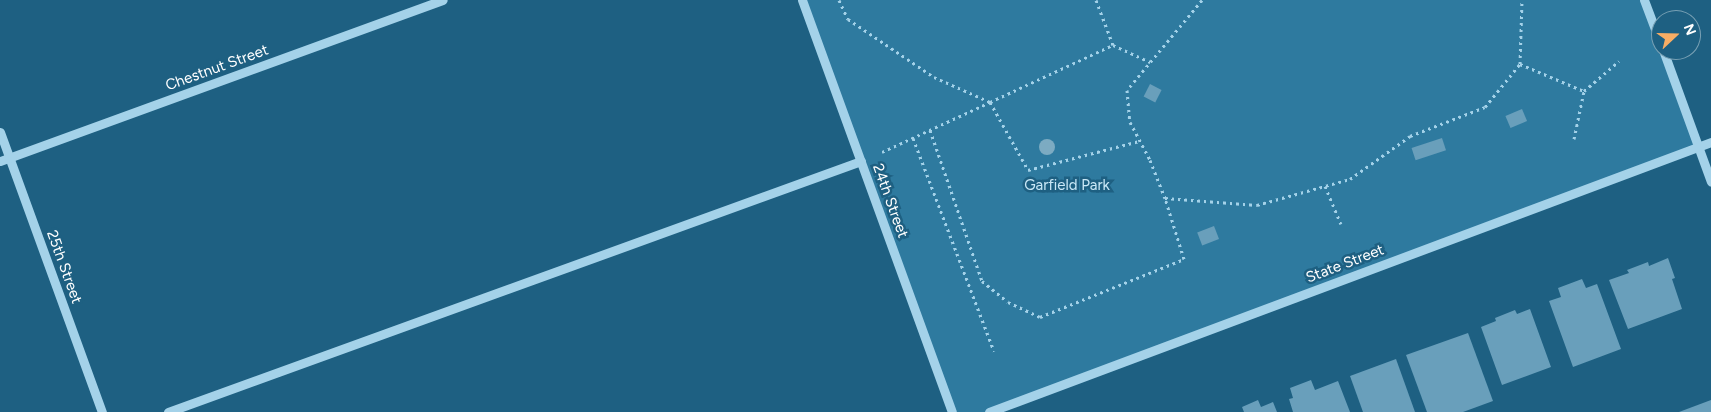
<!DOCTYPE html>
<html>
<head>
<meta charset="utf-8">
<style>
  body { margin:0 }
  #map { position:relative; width:1711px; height:412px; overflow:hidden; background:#1e6082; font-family:Figtree,sans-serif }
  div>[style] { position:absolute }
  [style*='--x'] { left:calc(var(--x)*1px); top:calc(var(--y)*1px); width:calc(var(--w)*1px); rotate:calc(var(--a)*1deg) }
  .green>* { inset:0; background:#2e7a9f }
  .building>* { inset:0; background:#699fbb; transform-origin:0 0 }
  .path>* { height:3px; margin-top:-1.5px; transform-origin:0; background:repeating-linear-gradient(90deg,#a4d2e9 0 2.5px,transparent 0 6.5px) }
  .minor>* { height:9px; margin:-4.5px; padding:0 4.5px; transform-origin:4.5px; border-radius:4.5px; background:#a4d2e9 }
  .trees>* { width:16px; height:16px; margin:-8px; border-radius:50%; background:#7cabc2 }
  span { translate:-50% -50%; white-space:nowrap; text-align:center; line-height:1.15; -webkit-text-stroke:5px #1e6082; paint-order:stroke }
  .street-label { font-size:15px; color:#fff }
  .park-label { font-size:15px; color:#c9e8f7 }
  .north { position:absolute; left:1651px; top:10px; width:50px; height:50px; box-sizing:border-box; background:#1e6082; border:1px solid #78a0b4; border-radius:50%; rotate:69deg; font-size:14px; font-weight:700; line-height:20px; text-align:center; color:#fff }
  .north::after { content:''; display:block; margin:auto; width:18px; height:22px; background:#f8ad64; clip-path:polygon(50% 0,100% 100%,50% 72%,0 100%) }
</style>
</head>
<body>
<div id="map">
  <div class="green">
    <i style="clip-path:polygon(802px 0,1644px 0,1698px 147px,989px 412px,952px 412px)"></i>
  </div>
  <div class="building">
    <i style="left:1150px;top:84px;width:13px;height:14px;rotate:27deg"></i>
    <i style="left:1522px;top:109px;width:13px;height:18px;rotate:67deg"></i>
    <i style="left:1442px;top:138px;width:13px;height:32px;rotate:72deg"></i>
    <i style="left:1214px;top:226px;width:14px;height:18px;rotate:69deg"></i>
    <i style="clip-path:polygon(1668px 258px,1675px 278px,1672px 279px,1682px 309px,1628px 329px,1609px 280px,1629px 273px,1627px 270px,1648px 262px,1649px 266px)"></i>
    <i style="clip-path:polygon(1582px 279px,1586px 288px,1597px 284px,1621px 349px,1573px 367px,1549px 301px,1561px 297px,1558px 288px)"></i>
    <i style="clip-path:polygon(1530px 309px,1551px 367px,1502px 385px,1481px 327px,1496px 321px,1495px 318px,1515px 310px,1517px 314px)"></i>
    <i style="clip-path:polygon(1468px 333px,1493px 401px,1463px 412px,1427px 412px,1406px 355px)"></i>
    <i style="clip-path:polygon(1396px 359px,1415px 412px,1363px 412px,1350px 376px)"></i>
    <i style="clip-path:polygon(1311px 380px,1315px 390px,1338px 381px,1350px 412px,1293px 412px,1289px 399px,1293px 398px,1290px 388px)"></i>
    <i style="clip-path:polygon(1258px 400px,1261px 407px,1273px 402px,1277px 412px,1244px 412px,1242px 407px)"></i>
    <i style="clip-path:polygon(1711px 400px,1711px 412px,1679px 412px)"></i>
  </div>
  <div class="path">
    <i style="--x:839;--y:0;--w:21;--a:65"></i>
    <i style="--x:848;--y:19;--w:104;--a:34"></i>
    <i style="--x:934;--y:77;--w:61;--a:24.1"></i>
    <i style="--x:990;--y:102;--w:136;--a:-24.9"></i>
    <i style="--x:1096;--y:0;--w:48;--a:69.3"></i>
    <i style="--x:1113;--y:45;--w:41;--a:24.7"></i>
    <i style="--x:1202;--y:0;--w:117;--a:129.8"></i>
    <i style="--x:1127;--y:90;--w:32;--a:85"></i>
    <i style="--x:1130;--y:122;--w:43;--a:62.2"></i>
    <i style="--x:1150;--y:160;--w:41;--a:68.5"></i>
    <i style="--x:1165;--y:198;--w:92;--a:4.4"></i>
    <i style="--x:1257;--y:205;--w:97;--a:-15.6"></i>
    <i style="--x:1350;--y:179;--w:74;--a:-35.6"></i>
    <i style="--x:1410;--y:136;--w:80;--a:-21.1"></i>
    <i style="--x:1485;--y:107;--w:55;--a:-50.9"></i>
    <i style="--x:1520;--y:64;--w:64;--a:-88.2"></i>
    <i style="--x:1520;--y:64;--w:69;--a:22.9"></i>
    <i style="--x:1584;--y:91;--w:46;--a:-40.6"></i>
    <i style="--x:930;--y:130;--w:160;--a:71"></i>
    <i style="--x:982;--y:281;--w:33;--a:39"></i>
    <i style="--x:1008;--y:302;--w:35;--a:25"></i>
    <i style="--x:1040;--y:317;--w:155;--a:-21.9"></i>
    <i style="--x:1184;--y:259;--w:64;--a:-107.3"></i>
    <i style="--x:913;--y:138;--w:228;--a:69.2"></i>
    <i style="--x:1574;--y:139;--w:49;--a:-78.2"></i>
    <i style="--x:882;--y:152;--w:119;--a:-24.8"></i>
    <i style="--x:990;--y:102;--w:78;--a:60.8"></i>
    <i style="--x:1028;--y:170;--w:115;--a:-14.6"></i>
    <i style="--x:1325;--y:186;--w:41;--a:67.2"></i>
  </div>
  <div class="minor">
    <i style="--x:802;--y:0;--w:438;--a:70"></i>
    <i style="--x:1644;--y:0;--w:48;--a:69.3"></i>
    <i style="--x:1663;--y:50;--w:140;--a:70"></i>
    <i style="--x:0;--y:132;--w:298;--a:70"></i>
    <i style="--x:0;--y:161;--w:471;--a:-20"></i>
    <i style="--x:168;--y:412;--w:737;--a:-19.91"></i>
    <i style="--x:989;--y:412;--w:771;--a:-20.5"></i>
  </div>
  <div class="trees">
    <i style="left:1047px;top:147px"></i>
  </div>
  <div class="street-label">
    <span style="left:217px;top:68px;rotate:-20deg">Chestnut Street</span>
    <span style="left:890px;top:201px;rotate:70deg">24th Street</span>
    <span style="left:1345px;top:264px;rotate:-21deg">State Street</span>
    <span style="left:64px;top:267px;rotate:70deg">25th Street</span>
  </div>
  <div class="park-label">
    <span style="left:1067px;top:186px">Garfield Park</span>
  </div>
  <div class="north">N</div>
</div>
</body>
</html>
